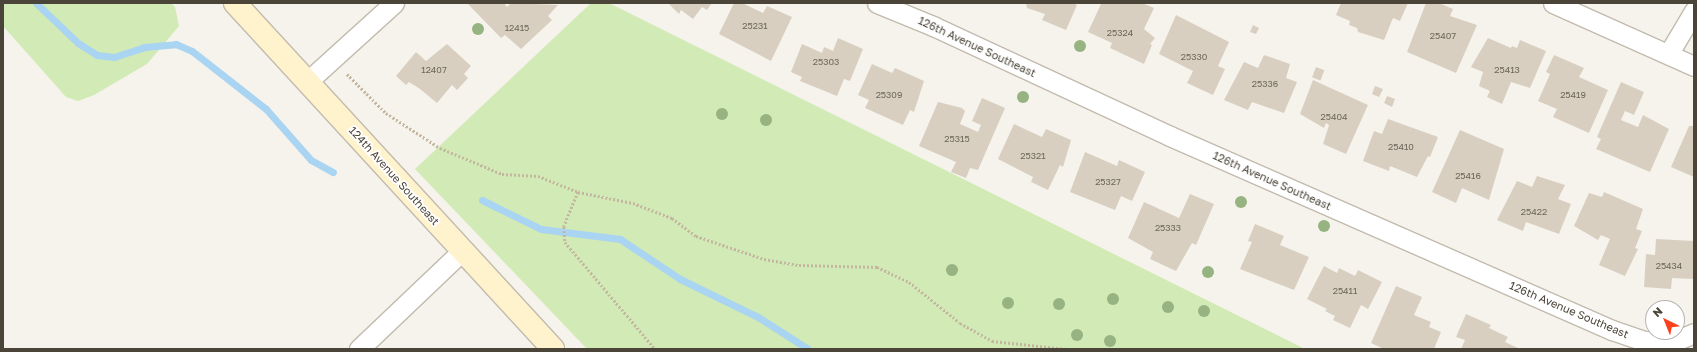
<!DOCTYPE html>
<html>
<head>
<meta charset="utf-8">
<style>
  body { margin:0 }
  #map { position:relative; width:1697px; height:352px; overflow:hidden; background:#f6f3ec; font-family:"Golos Text",sans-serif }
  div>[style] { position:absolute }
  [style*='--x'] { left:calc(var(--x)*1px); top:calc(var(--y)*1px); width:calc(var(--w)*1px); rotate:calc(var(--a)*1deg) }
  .green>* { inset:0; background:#d2eab5 }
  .stream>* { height:7px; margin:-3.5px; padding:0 3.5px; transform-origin:3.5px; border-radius:3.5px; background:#a9d4f2 }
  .building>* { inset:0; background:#d8cfc1; transform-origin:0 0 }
  .path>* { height:2.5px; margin-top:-1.25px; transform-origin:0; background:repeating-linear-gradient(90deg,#c4b79f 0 2px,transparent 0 4px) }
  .roads { filter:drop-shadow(1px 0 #c2bbae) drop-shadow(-1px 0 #c2bbae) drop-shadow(0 1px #c2bbae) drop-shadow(0 -1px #c2bbae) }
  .street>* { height:19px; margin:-9.5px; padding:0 9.5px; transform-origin:9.5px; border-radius:9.5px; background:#fff }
  .secondary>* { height:22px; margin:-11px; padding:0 11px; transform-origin:11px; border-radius:11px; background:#fff3cd }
  .trees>* { width:12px; height:12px; margin:-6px; border-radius:50%; background:#97b381 }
  span { translate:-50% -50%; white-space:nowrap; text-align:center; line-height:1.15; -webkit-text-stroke:3.5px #fff; paint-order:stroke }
  .number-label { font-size:9px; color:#6e675b }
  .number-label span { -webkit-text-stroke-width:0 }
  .street-label { font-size:11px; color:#4b4439 }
  .frame { position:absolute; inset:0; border:4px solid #4b4439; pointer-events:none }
  .north { position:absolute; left:1645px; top:300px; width:40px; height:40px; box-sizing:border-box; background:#fff; border:1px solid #b7b4b0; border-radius:50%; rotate:317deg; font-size:11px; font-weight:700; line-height:16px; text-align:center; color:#4b4439 }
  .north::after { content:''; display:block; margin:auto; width:14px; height:18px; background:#fc3f1d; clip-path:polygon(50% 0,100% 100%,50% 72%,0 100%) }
</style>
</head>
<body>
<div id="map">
  <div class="green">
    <i style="clip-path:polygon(3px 3px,171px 3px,175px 7px,179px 26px,147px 64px,94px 95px,78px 101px,66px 97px,3px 26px)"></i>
    <i style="clip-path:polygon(591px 3px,609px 3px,1305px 349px,587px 349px,415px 169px)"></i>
  </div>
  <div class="stream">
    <i style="--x:36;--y:3;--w:58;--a:43.6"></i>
    <i style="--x:78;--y:43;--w:22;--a:32"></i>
    <i style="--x:97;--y:55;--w:17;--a:7"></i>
    <i style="--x:114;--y:57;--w:32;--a:-18"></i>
    <i style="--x:144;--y:47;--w:32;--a:-5"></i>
    <i style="--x:176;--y:44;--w:17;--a:24"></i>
    <i style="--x:192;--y:51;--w:94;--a:38.1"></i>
    <i style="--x:266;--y:109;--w:68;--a:48.6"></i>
    <i style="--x:311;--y:160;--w:25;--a:29"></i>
    <i style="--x:482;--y:200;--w:66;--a:26.2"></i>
    <i style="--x:541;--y:229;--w:80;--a:7.2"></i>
    <i style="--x:620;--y:239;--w:72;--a:33.7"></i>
    <i style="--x:680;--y:279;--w:87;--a:26"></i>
    <i style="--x:758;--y:317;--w:59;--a:32.6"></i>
  </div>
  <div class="building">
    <i style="clip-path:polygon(467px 3px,504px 3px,507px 7px,511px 3px,558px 5px,548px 16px,552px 20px,521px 49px,505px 35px,501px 38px)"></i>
    <i style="clip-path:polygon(668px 3px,712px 3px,707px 10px,702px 7px,693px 19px,681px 10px,679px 14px)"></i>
    <i style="clip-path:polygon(734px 3px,742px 3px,763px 13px,767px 6px,792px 17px,771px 61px,719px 34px)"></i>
    <i style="clip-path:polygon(1026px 3px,1073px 3px,1077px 5px,1066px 30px,1042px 20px,1045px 14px,1027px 8px)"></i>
    <i style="clip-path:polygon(1142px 3px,1154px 8px,1144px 29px,1155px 38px,1150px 44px,1152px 45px,1144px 64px,1110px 48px,1112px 43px,1088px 32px,1101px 4px)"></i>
    <i style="clip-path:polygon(1341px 3px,1408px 3px,1400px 21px,1393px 18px,1384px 40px,1358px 32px,1357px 28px,1349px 25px,1350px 21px,1336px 15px)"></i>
    <i style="clip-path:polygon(1426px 3px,1439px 3px,1453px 9px,1450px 16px,1477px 25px,1456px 73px,1407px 52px)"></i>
    <i style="clip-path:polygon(1176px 15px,1229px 42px,1218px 66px,1225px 69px,1213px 95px,1187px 83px,1193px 71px,1159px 54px)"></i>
    <i style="clip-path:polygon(1253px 25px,1259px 28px,1256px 34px,1250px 32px)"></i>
    <i style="clip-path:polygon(838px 38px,863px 49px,850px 81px,844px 79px,837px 96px,800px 81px,802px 77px,791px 72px,802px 44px,822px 53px,824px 47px,833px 51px)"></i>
    <i style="clip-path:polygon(1488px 38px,1511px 48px,1512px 46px,1517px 48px,1520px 40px,1546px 51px,1530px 88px,1511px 82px,1502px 104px,1487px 97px,1490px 91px,1479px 86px,1483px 72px,1471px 67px)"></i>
    <i style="clip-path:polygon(447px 44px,471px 66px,464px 74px,468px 78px,457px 90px,452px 85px,437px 103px,420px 89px,409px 82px,406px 85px,396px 76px,416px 52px,426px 61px)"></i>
    <i style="clip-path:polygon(1264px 55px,1290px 64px,1286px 78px,1297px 82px,1284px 113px,1252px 102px,1248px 110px,1224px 100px,1244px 62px,1258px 68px)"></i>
    <i style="clip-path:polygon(1554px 55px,1584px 68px,1579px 77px,1608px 90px,1589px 133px,1553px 117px,1557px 109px,1538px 101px,1550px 74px,1546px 72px)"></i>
    <i style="clip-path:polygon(872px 64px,892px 73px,895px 68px,924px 81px,914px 112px,910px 110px,903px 125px,865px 108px,869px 100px,858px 95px)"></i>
    <i style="left:1316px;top:67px;width:9px;height:11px;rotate:21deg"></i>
    <i style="clip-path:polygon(1313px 80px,1368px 105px,1346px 154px,1323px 144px,1329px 125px,1326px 123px,1324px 128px,1300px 114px)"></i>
    <i style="clip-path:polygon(1621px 82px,1644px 92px,1634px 115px,1625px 111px,1621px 120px,1638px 127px,1643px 115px,1669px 129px,1650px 172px,1596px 149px,1601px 139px,1597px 137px)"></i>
    <i style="clip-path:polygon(1375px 86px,1383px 89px,1379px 97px,1372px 94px)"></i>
    <i style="clip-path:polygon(1387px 96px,1395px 99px,1392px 107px,1384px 103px)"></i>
    <i style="clip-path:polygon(982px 98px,1005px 108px,978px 170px,970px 168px,966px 178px,951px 172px,956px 162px,919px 146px,938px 102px,962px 108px,965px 111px,960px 124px,978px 132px,981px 125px,972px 121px)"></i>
    <i style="clip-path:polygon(1388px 119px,1438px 137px,1430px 157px,1428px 156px,1417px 177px,1390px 166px,1389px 171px,1363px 161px,1374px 131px,1382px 134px)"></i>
    <i style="clip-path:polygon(1014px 124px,1042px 137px,1046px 129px,1071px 140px,1063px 167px,1060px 165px,1048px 190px,1031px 182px,1033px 177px,998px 159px)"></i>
    <i style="clip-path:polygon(1689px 126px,1694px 126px,1694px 177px,1671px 167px)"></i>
    <i style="clip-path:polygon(1460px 130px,1504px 149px,1489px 200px,1462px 188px,1456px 203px,1432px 192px)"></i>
    <i style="clip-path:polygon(1085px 152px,1117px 166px,1119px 160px,1145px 172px,1132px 201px,1121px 196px,1115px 210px,1070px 192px)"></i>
    <i style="clip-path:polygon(1537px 176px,1565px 185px,1558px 199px,1571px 204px,1559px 234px,1526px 222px,1523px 231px,1497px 220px,1517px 181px,1532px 187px)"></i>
    <i style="clip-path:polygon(1604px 192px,1643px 209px,1636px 229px,1642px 231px,1635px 248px,1638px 249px,1625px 276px,1599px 265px,1610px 239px,1601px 235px,1598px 240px,1574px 226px,1589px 193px,1602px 197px)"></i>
    <i style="clip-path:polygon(1190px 194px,1214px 204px,1196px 245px,1192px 243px,1176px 271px,1150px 259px,1153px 252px,1128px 238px,1144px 202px,1179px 218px)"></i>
    <i style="clip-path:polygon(1255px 224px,1284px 236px,1280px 245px,1309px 257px,1294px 290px,1240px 269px,1252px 242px,1248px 241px)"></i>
    <i style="clip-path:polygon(1656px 239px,1694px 241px,1694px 279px,1672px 278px,1671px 289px,1644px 287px,1646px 254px,1655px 255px)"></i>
    <i style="clip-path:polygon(1324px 266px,1337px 273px,1339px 268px,1355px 276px,1358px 270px,1382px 282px,1368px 309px,1361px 305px,1350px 328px,1333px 320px,1335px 316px,1325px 311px,1327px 309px,1307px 299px)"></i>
    <i style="clip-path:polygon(1396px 286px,1422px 297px,1414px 315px,1431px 322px,1429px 327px,1441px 332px,1434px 349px,1384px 349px,1371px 343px)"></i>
    <i style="clip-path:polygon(1466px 314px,1491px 325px,1489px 328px,1508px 337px,1505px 342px,1520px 349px,1461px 349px,1465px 340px,1456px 337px)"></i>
  </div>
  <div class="path">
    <i style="--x:347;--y:74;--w:55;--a:45"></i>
    <i style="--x:386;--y:113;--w:64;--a:32.9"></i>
    <i style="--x:440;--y:148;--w:67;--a:22.8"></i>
    <i style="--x:502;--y:174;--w:36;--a:3"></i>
    <i style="--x:538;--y:176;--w:43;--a:21.8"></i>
    <i style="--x:578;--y:192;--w:56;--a:11.3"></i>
    <i style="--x:633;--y:203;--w:42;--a:21"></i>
    <i style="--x:672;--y:218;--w:30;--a:37"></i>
    <i style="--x:696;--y:236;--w:72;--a:18.7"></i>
    <i style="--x:764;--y:259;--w:36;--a:10"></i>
    <i style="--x:799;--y:265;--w:78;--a:1.5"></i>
    <i style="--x:877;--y:267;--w:35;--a:25"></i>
    <i style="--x:909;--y:282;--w:65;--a:38.8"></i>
    <i style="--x:960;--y:323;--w:37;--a:29"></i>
    <i style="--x:992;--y:341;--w:75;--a:6.1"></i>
    <i style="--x:578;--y:192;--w:38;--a:112"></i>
    <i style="--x:564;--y:227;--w:15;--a:86"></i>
    <i style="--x:565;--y:242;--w:140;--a:49.9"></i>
  </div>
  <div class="roads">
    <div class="street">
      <i style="--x:877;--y:3;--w:61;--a:22.3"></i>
      <i style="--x:933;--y:26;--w:261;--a:24.9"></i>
      <i style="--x:1170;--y:136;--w:483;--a:23.7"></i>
      <i style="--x:1612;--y:330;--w:34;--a:19"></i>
      <i style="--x:1644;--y:341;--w:29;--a:2"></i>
      <i style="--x:1673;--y:342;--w:23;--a:-23"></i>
      <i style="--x:1553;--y:3;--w:154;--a:24.1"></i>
      <i style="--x:1669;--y:53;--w:49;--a:-59.2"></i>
      <i style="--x:308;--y:81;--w:116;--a:-42.2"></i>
      <i style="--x:359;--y:349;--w:142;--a:-43.6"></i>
    </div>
    <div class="secondary">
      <i style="--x:235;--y:3;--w:470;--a:47.4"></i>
    </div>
  </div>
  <div class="trees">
    <i style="left:478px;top:29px"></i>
    <i style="left:1080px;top:46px"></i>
    <i style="left:1023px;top:97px"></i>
    <i style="left:722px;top:114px"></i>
    <i style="left:766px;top:120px"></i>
    <i style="left:1241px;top:202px"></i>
    <i style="left:1324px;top:226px"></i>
    <i style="left:952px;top:270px"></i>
    <i style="left:1208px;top:272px"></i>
    <i style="left:1113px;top:299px"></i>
    <i style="left:1008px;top:303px"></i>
    <i style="left:1059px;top:304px"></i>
    <i style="left:1168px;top:307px"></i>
    <i style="left:1204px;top:311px"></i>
    <i style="left:1077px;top:335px"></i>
    <i style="left:1110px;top:341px"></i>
  </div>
  <div class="number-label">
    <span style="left:755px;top:26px">25231</span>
    <span style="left:517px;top:28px">12415</span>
    <span style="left:1120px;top:33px">25324</span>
    <span style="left:1443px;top:36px">25407</span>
    <span style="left:1194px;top:57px">25330</span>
    <span style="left:826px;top:62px">25303</span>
    <span style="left:434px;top:70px">12407</span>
    <span style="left:1507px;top:70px">25413</span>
    <span style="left:1265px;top:84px">25336</span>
    <span style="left:889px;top:95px">25309</span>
    <span style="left:1573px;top:95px">25419</span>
    <span style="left:1334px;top:117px">25404</span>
    <span style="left:957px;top:139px">25315</span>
    <span style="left:1401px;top:147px">25410</span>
    <span style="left:1033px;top:156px">25321</span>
    <span style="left:1468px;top:176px">25416</span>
    <span style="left:1108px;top:182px">25327</span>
    <span style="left:1534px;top:212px">25422</span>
    <span style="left:1168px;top:228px">25333</span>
    <span style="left:1669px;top:266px">25434</span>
    <span style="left:1345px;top:291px">25411</span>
  </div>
  <div class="street-label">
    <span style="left:977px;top:47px;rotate:25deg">126th Avenue Southeast</span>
    <span style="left:394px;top:176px;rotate:48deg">124th Avenue Southeast</span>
    <span style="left:1272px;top:181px;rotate:24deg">126th Avenue Southeast</span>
    <span style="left:1569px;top:310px;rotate:23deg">126th Avenue Southeast</span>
  </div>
  <div class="frame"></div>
  <div class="north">N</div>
</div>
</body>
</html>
